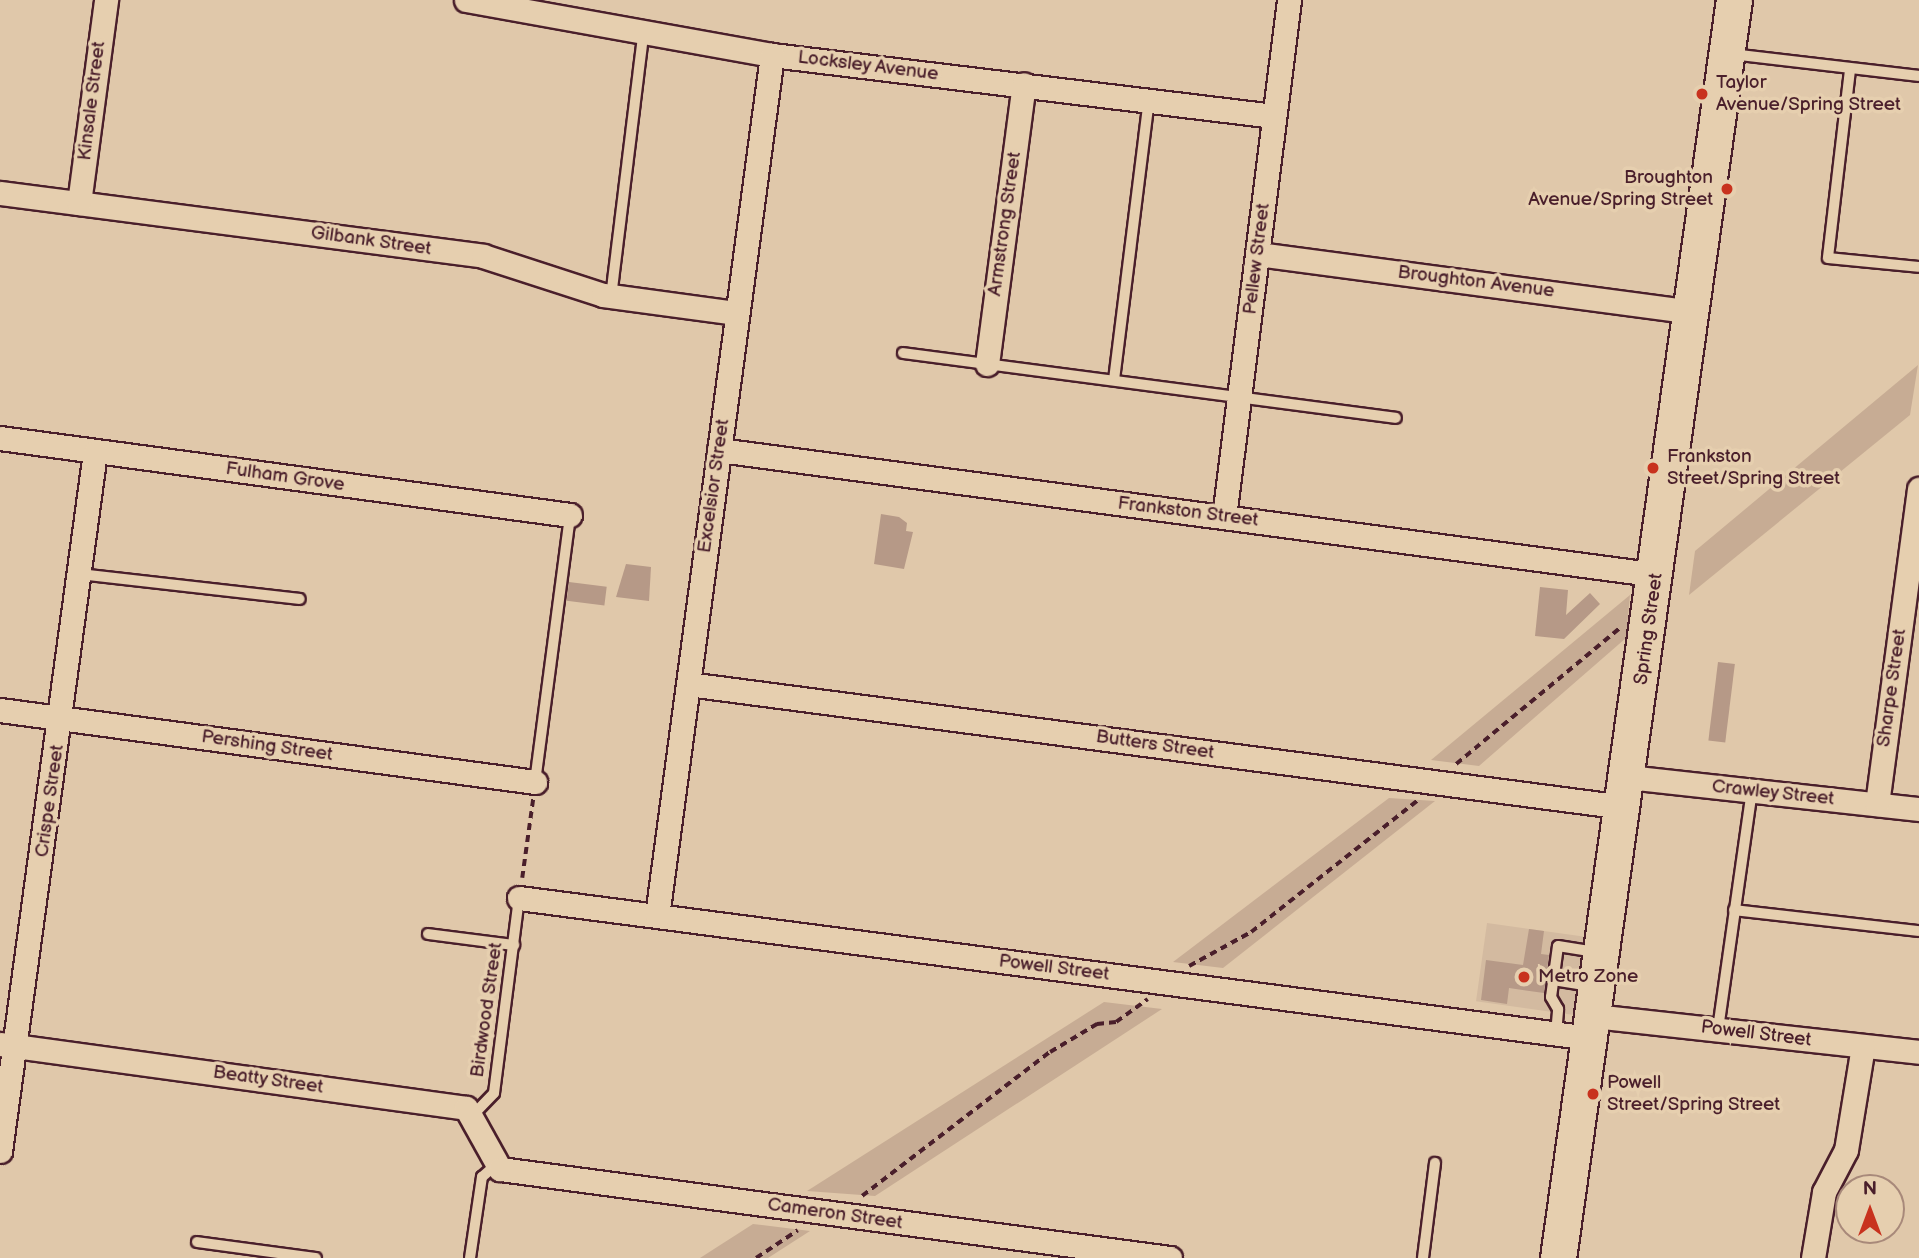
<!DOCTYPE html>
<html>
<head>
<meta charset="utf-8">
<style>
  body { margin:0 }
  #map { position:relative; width:1919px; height:1258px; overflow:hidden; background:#e0c8aa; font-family:"Balsamiq Sans",sans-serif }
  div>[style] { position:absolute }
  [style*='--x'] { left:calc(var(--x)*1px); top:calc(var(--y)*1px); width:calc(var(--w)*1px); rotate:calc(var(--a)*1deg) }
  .built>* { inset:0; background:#d3baa0; transform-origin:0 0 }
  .green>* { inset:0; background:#c7ac94 }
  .building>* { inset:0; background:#b69987; transform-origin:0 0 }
  .path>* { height:3.5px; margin-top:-1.75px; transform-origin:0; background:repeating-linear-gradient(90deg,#4a1f2b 0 7px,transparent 0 12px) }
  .roads { filter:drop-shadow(2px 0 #4a1f2b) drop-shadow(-2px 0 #4a1f2b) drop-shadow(0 2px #4a1f2b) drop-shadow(0 -2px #4a1f2b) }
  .lane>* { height:10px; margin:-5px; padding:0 5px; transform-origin:5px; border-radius:5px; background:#e6cfaf }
  .street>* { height:23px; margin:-11.5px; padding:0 11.5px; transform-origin:11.5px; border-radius:11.5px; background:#e6cfaf }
  .primary>* { height:35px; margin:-17.5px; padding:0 17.5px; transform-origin:17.5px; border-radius:17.5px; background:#e6cfaf }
  .dots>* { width:19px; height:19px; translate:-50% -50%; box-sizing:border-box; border:4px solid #e6cfaf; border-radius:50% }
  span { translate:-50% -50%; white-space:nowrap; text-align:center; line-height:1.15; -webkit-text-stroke:7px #e6cfaf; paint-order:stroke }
  .street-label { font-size:19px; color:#4a1f2b }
  .poi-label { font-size:19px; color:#4a1f2b }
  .left { translate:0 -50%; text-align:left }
  .right { translate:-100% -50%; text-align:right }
  .north { position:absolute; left:1835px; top:1174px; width:70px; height:70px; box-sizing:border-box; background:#e6cfaf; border:2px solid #a8897a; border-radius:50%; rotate:0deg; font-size:19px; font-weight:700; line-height:28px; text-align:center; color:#4a1f2b }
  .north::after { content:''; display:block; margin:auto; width:24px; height:32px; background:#c8321e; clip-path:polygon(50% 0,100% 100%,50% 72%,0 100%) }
</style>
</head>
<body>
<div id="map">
  <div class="built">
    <i style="left:1487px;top:923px;width:99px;height:79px;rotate:8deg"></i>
  </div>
  <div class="green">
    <i style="clip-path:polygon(1918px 365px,1910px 415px,1689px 595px,1695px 551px)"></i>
    <i style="clip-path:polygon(1630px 595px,1626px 638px,1479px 766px,1431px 760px)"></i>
    <i style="clip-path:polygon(1389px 798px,1435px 801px,1223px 968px,1173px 962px)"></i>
    <i style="clip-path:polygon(1104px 1002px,1162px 1009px,875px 1196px,807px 1191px)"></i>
    <i style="clip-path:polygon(753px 1224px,810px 1231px,768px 1258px,700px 1258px)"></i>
  </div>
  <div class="building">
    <i style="clip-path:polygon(881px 514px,899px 517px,907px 523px,906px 531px,913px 532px,904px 569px,874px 564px)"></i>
    <i style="clip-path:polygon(626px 564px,651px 567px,649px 601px,616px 597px)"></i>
    <i style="left:569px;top:582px;width:38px;height:19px;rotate:7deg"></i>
    <i style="clip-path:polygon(1540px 587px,1568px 590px,1566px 615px,1590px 593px,1600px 604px,1564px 639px,1535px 636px)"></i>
    <i style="left:1718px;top:662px;width:17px;height:79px;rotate:7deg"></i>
    <i style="clip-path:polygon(1529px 929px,1544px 931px,1541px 954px,1549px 955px,1544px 993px,1509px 988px,1507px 1004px,1481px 1000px,1486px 960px,1523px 965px)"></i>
  </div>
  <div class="path">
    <i style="--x:1456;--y:764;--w:213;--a:-39.7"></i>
    <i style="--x:522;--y:878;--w:80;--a:-82.1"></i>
    <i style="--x:1189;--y:966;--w:71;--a:-28.7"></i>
    <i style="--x:1251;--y:932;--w:213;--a:-38.3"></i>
    <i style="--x:862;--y:1196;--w:237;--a:-37.5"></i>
    <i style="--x:1050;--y:1052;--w:55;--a:-30.8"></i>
    <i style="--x:1097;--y:1024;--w:19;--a:-6"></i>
    <i style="--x:1116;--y:1022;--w:39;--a:-36"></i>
    <i style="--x:756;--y:1258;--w:50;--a:-33.7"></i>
  </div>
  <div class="roads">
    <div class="lane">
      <i style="--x:1732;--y:54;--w:188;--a:6.7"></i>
      <i style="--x:1850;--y:70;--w:189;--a:96.7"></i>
      <i style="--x:1828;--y:258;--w:91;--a:5.6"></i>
      <i style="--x:611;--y:297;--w:263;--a:-83"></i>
      <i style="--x:903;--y:353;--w:497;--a:7.5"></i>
      <i style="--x:1114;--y:380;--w:282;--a:-82.9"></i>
      <i style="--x:80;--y:574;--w:221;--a:6.5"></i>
      <i style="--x:535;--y:782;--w:269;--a:-82.5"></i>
      <i style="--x:1734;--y:910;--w:186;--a:6.5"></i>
      <i style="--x:428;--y:934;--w:87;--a:7.3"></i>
      <i style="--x:1553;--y:980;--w:38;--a:9"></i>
      <i style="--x:1718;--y:1029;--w:240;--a:-81.9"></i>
      <i style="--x:1556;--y:1034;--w:25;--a:-85"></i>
      <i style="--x:1558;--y:1009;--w:14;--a:-120"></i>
      <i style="--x:1551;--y:997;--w:51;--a:-82.2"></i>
      <i style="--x:1558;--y:946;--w:38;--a:9"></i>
      <i style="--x:471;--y:1117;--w:33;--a:-46"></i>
      <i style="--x:494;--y:1093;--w:197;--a:-82.7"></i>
      <i style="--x:197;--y:1242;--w:120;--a:7.7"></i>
      <i style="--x:470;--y:1258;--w:82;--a:-81.6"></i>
      <i style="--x:482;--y:1177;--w:20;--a:-41"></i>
      <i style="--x:1423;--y:1258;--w:96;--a:-82.8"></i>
    </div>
    <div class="street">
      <i style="--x:466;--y:0;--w:311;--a:10.2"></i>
      <i style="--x:772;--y:55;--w:506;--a:6.93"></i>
      <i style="--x:0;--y:193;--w:487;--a:7.4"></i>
      <i style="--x:483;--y:256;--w:126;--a:18"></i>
      <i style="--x:603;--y:295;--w:135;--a:7.7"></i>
      <i style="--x:79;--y:203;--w:205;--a:-82.4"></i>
      <i style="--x:1258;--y:254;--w:440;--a:7.6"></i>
      <i style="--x:987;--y:364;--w:282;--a:-82.5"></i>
      <i style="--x:0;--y:438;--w:575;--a:7.69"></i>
      <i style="--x:719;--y:450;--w:947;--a:7.58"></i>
      <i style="--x:1224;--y:517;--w:521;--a:-82.83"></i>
      <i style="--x:688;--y:684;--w:943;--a:7.49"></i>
      <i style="--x:0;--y:710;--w:540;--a:7.66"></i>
      <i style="--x:1628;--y:777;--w:293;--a:6.3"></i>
      <i style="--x:1877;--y:804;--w:318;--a:-82.4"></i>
      <i style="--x:519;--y:898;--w:1080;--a:7.45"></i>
      <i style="--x:657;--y:916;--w:869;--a:-82.39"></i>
      <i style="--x:1594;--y:1016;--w:327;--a:6.3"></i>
      <i style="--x:0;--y:1044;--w:470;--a:7.8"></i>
      <i style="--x:466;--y:1108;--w:70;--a:60.9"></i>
      <i style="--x:500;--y:1169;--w:676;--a:7.57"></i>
      <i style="--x:0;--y:1151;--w:705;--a:-82.26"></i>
      <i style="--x:1813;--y:1258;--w:67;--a:-80.5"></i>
      <i style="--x:1824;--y:1192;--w:47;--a:-62.4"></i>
      <i style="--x:1846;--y:1150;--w:105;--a:-80.7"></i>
    </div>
    <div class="primary">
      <i style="--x:1558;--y:1258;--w:1270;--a:-82.04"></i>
    </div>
  </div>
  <div class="dots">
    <i style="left:1702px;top:94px;background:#c8321e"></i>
    <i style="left:1727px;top:189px;background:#c8321e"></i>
    <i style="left:1653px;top:468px;background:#c8321e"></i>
    <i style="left:1524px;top:977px;background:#c8321e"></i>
    <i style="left:1593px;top:1094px;background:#c8321e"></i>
  </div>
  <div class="street-label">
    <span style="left:868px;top:66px;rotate:7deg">Locksley Avenue</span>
    <span style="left:92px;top:101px;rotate:-83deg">Kinsale Street</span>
    <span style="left:1005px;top:224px;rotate:-82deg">Armstrong Street</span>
    <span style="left:371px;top:241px;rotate:8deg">Gilbank Street</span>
    <span style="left:1257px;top:259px;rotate:-83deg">Pellew Street</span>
    <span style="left:1476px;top:282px;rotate:7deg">Broughton Avenue</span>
    <span style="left:285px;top:477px;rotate:8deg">Fulham Grove</span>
    <span style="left:714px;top:486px;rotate:-82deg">Excelsior Street</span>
    <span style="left:1188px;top:512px;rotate:7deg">Frankston Street</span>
    <span style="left:1649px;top:629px;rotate:-82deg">Spring Street</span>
    <span style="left:1892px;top:688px;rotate:-82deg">Sharpe Street</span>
    <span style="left:1155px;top:745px;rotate:8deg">Butters Street</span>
    <span style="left:267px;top:746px;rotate:8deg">Pershing Street</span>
    <span style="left:1773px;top:793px;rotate:6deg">Crawley Street</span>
    <span style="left:50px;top:801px;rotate:-82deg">Crispe Street</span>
    <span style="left:1054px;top:968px;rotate:7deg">Powell Street</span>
    <span style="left:487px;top:1010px;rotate:-82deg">Birdwood Street</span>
    <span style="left:1756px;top:1034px;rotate:7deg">Powell Street</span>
    <span style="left:268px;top:1080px;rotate:8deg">Beatty Street</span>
    <span style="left:835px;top:1214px;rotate:8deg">Cameron Street</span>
  </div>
  <div class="poi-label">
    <span class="left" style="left:1716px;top:94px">Taylor<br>Avenue/Spring Street</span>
    <span class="right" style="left:1713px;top:189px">Broughton<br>Avenue/Spring Street</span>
    <span class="left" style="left:1667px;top:468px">Frankston<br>Street/Spring Street</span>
    <span class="left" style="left:1538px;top:977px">Metro Zone</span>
    <span class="left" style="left:1607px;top:1094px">Powell<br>Street/Spring Street</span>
  </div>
  <div class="north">N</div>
</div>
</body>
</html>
